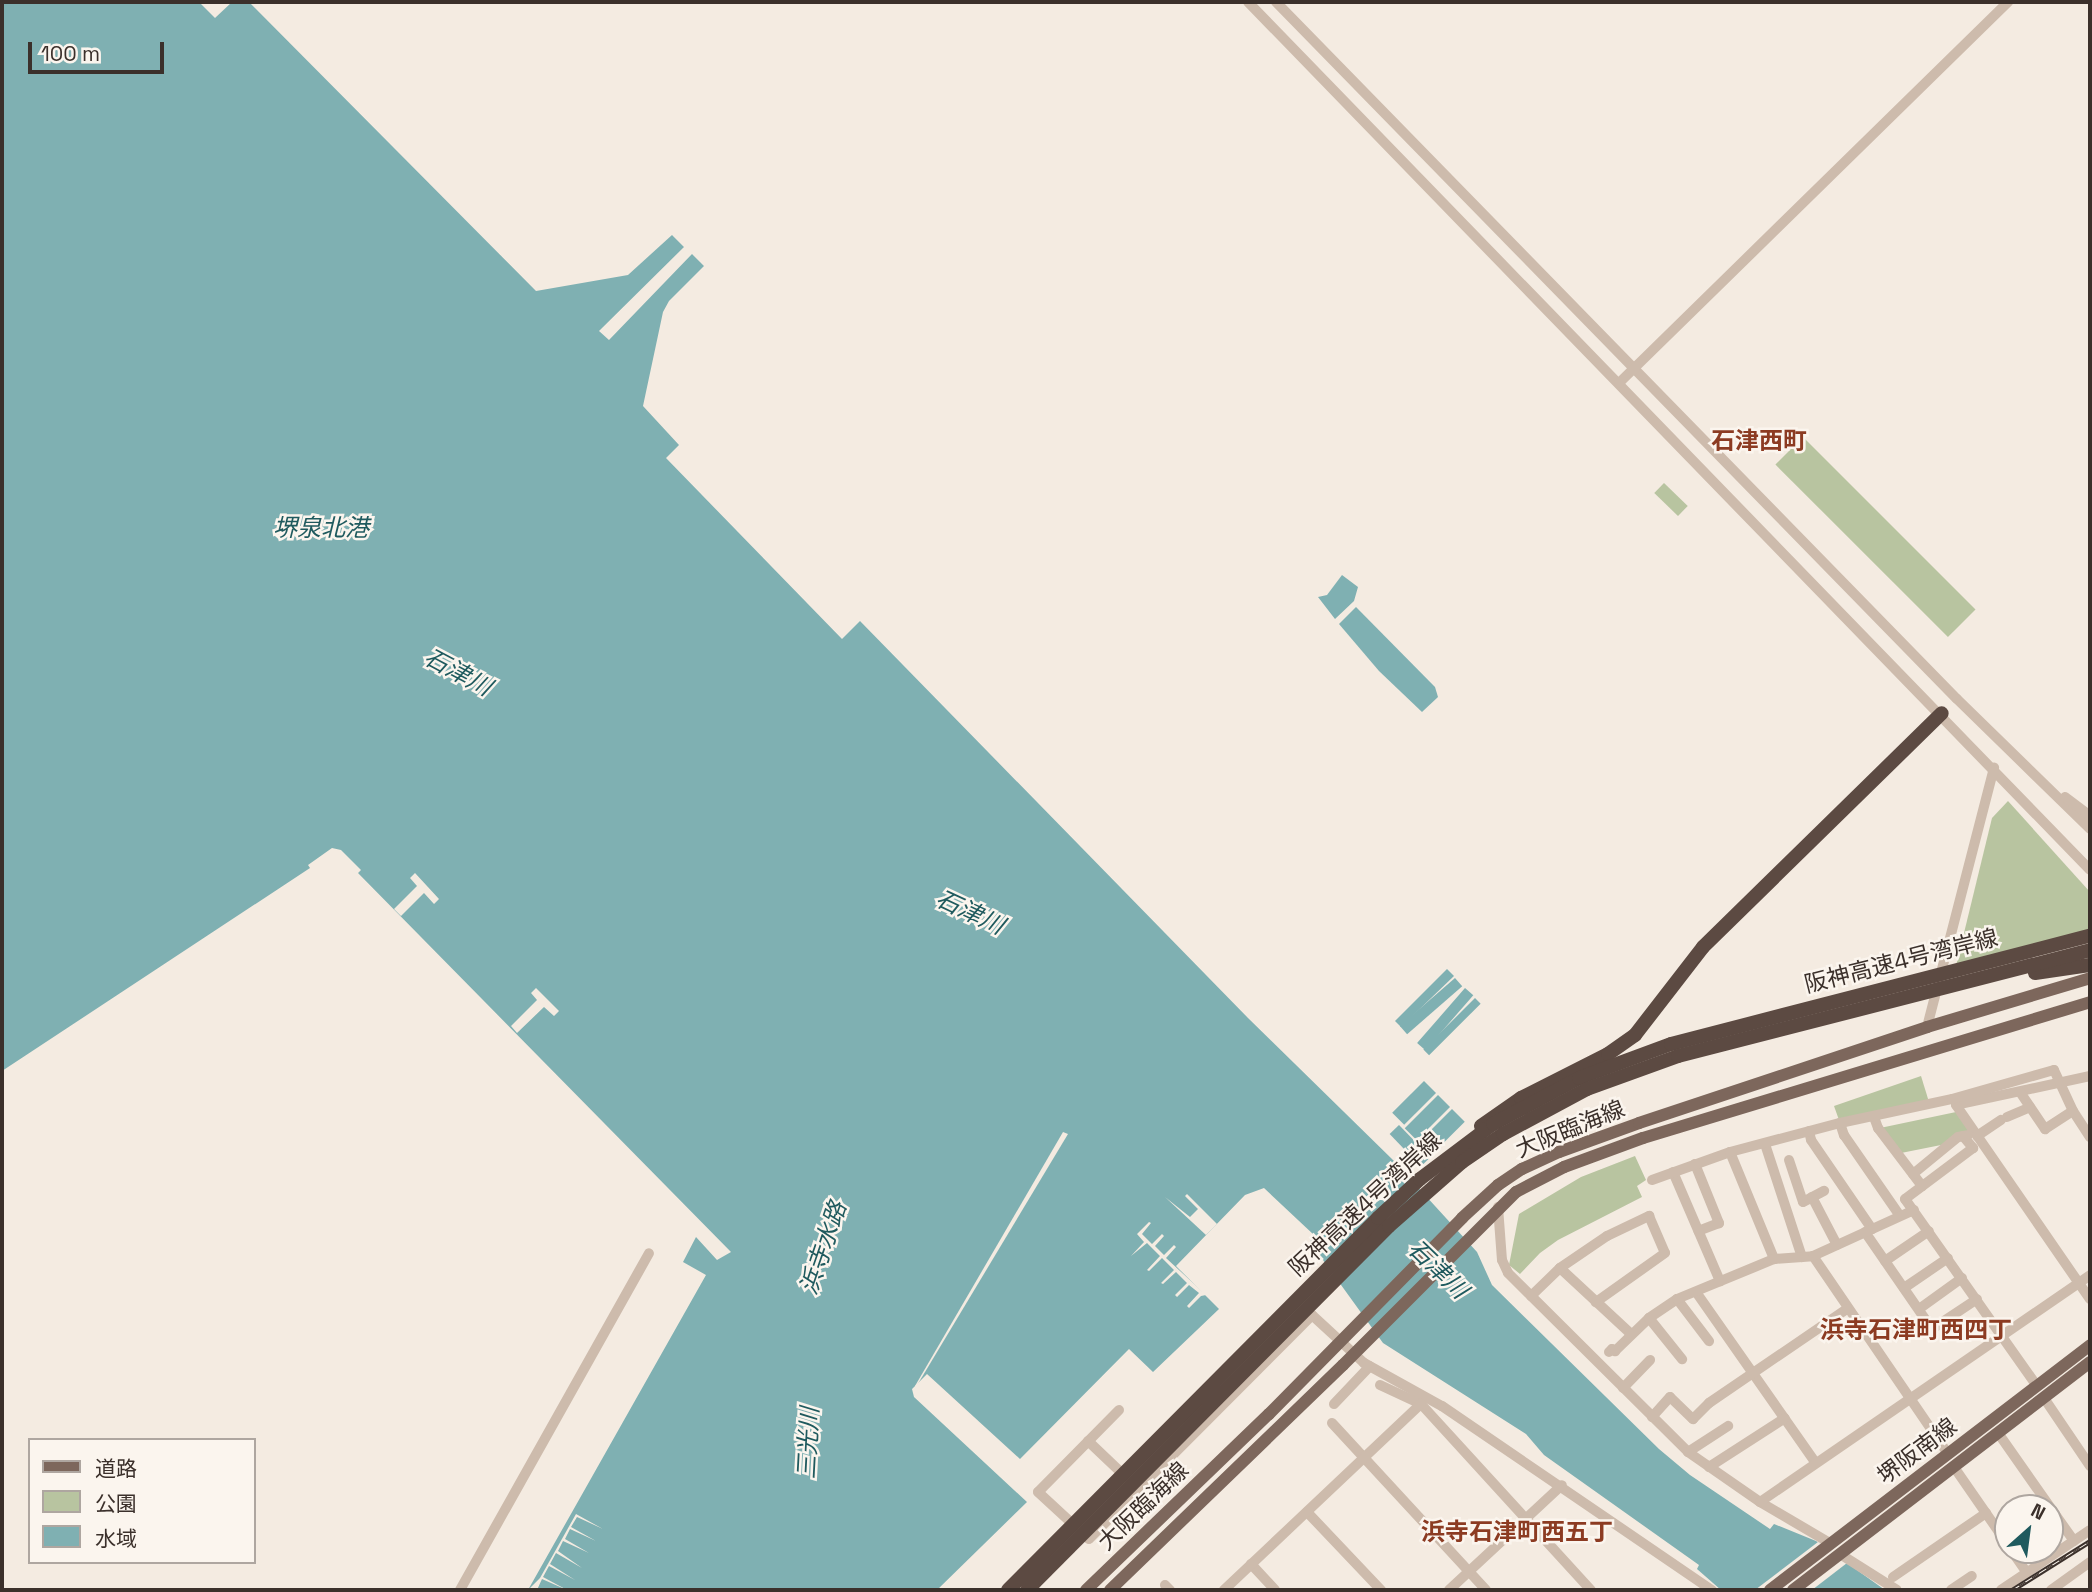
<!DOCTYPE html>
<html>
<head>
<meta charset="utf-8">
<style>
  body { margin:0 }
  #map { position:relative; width:2092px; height:1592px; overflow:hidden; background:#f4ebe1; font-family:"Space Grotesk","Noto Sans JP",sans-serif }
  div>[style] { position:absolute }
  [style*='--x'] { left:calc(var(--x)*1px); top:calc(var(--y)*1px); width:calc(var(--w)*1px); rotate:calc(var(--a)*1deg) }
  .green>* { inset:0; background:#b8c4a0; transform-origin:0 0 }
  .water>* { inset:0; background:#7fb0b2; transform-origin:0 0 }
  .pier>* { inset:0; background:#f4ebe1 }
  .minor>* { height:10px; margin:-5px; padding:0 5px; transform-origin:5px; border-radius:5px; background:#cdbbac }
  .major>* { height:12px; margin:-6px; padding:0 6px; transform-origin:6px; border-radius:6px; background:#7d675c }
  .highway>* { height:14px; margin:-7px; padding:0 7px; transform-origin:7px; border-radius:7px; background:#5c4a42 }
  .rail>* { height:5px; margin-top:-2.5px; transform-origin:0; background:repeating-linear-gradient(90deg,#fbf5ee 0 8px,#3b302b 0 16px); box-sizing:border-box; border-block:2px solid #3b302b }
  .highway-bridge>* { height:14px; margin:-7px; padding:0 7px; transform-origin:7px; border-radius:7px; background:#5c4a42 }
  span { translate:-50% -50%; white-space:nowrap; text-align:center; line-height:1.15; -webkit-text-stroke:5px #fbf5ee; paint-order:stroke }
  .street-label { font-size:23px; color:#3b302b }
  .neighbourhood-label { font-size:24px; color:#8c3b22; font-weight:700 }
  .water-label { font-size:24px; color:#1f5a5e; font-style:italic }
  .frame { position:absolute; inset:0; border:4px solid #3b302b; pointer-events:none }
  .legend { position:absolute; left:28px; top:1438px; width:228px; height:126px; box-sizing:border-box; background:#fbf5ee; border:2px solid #aea6a0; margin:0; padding:9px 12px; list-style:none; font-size:21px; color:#3b302b }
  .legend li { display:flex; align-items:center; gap:14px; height:35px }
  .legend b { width:35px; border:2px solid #aea6a0 }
  .north { position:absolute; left:1994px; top:1494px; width:70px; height:70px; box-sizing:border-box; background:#fbf5ee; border:2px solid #aea6a0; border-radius:50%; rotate:28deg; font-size:19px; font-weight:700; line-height:28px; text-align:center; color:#3b302b }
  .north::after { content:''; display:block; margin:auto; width:24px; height:32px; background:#1f5a5e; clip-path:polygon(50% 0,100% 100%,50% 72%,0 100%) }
  .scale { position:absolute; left:28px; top:42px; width:136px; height:32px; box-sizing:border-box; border:4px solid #3b302b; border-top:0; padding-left:9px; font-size:21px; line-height:24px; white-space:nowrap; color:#3b302b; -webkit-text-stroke:5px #fbf5ee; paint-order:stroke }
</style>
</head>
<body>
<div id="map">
  <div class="green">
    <i style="left:1803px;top:437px;width:244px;height:39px;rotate:45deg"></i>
    <i style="left:1664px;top:483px;width:33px;height:14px;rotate:44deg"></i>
    <i style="clip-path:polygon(2008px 801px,2090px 892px,2090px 942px,1954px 974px,1992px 818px)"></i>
    <i style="clip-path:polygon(1921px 1076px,1929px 1102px,1839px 1120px,1834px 1106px)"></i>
    <i style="clip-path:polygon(1956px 1112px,1970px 1132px,1946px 1144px,1901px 1153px,1880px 1128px)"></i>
    <i style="clip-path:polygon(1635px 1156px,1646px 1180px,1637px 1186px,1642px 1197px,1558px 1240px,1540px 1253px,1520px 1274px,1509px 1265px,1519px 1214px,1581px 1177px)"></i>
  </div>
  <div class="water">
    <i style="clip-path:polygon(2px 2px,199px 2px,215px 18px,232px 2px,249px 2px,536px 291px,628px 275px,672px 235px,684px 247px,599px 331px,609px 340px,692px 254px,704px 266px,669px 301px,663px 312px,643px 406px,679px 445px,666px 458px,842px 639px,860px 621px,1248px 1018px,1393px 1160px,1477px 1252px,1492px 1285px,1659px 1449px,1690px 1475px,1770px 1529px,1774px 1524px,1816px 1541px,1885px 1590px,1721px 1590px,1697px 1569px,1699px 1565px,1544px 1455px,1526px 1434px,1383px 1343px,1310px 1242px,1314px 1235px,1264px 1188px,1245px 1195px,1176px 1266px,1219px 1309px,1153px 1372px,1129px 1349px,1020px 1459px,927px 1374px,912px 1389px,914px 1397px,1027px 1502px,937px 1590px,528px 1590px,706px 1275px,683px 1262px,696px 1237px,717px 1260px,731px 1252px,358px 873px,361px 870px,341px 850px,332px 848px,308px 865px,310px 868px,2px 1071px)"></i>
    <i style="clip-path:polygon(1342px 575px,1358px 587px,1354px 601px,1335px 619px,1318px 597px,1327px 595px)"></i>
    <i style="clip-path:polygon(1356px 607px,1435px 687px,1438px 697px,1422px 712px,1379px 671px,1339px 624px)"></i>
    <i style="clip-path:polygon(1447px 969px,1454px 976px,1401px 1027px,1395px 1021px)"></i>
    <i style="left:1455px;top:978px;width:11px;height:73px;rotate:49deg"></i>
    <i style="left:1465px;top:988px;width:11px;height:73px;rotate:41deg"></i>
    <i style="left:1475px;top:998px;width:8px;height:73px;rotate:45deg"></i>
    <i style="left:1424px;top:1081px;width:17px;height:45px;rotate:45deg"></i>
    <i style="left:1438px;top:1095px;width:17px;height:47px;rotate:45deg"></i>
    <i style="left:1452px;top:1109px;width:18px;height:46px;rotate:45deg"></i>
    <i style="left:1399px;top:1125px;width:45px;height:13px;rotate:46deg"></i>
  </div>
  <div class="pier">
    <i style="clip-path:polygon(415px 873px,439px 899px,434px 904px,424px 893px,401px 916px,394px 909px,417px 886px,410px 878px)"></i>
    <i style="clip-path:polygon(536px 988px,559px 1011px,554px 1016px,544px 1007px,517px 1033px,511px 1026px,537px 1000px,531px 993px)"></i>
    <i style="clip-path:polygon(1063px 1132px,1068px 1134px,916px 1387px,915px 1386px)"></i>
    <i style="clip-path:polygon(1187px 1194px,1217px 1224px,1206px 1235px,1165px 1197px,1190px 1217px,1198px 1209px,1185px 1196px)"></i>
    <i style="clip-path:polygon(1149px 1222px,1151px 1223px,1142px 1234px,1152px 1244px,1162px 1234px,1164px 1236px,1155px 1246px,1164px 1255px,1174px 1245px,1176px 1247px,1166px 1258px,1206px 1295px,1201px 1296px,1189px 1308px,1187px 1306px,1199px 1293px,1189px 1285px,1177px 1297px,1175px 1295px,1187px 1283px,1176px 1272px,1163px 1284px,1161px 1283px,1174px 1270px,1162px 1258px,1149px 1271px,1147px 1270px,1160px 1256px,1147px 1243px,1131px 1256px,1144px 1242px,1137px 1234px)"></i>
    <i style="clip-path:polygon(576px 1514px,603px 1529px,577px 1517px,571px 1527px,596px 1541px,570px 1529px,565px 1539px,589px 1553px,563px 1541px,558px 1551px,582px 1568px,556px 1553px,550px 1564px,575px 1580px,549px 1566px,543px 1577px,567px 1590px,542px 1579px,537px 1590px,528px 1590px,540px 1578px)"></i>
    <i style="clip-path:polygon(1818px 1542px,1847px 1563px,1812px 1590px,1755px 1590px)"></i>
  </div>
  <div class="minor">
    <i style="--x:1248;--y:2;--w:1209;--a:45.87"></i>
    <i style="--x:1276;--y:2;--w:974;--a:45.67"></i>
    <i style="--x:1957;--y:699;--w:186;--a:44.3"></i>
    <i style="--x:1619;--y:383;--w:545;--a:-44.4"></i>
    <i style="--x:2065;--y:797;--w:31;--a:37"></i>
    <i style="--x:1927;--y:1027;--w:268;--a:-75.5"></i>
    <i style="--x:2090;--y:1076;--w:137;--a:167.8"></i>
    <i style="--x:1956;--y:1105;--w:236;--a:55.4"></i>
    <i style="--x:2020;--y:1092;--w:45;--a:56"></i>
    <i style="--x:2045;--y:1129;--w:33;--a:-33"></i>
    <i style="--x:1874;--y:1117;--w:12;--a:70"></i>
    <i style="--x:1878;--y:1128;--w:73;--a:52.8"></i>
    <i style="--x:2007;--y:1117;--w:25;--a:-23"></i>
    <i style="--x:1840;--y:1123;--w:13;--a:72"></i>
    <i style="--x:1844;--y:1135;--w:98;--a:55.3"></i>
    <i style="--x:1809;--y:1131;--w:9;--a:77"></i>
    <i style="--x:1811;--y:1140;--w:108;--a:55.6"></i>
    <i style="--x:1963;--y:1136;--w:16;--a:50"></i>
    <i style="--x:1973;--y:1148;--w:85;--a:143.1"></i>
    <i style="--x:1905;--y:1199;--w:229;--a:54.8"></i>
    <i style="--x:1977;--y:1136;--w:29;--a:-34"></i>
    <i style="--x:1765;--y:1144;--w:119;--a:71.9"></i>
    <i style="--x:1730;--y:1152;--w:116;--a:67.6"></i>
    <i style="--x:1789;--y:1160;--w:44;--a:71.6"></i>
    <i style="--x:1803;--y:1202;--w:24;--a:-28"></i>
    <i style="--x:1695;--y:1164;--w:64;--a:67.9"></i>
    <i style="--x:1719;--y:1223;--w:22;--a:159"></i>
    <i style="--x:1673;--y:1172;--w:119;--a:66.7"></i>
    <i style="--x:1913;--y:1174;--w:58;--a:-39.4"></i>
    <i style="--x:1958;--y:1137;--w:10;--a:-11"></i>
    <i style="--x:1652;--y:1180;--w:83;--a:-19.7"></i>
    <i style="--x:1730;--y:1152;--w:114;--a:-14.8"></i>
    <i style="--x:1840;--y:1123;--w:115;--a:-12.1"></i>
    <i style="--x:1952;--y:1099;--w:106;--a:-15.9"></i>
    <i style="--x:2054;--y:1070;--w:45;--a:65.1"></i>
    <i style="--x:2073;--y:1111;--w:31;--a:57"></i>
    <i style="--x:1812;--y:1197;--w:54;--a:62.5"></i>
    <i style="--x:1498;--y:1207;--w:53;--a:85.7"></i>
    <i style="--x:1502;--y:1260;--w:14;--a:65"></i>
    <i style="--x:1508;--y:1273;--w:254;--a:44.8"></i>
    <i style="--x:1688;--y:1452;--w:88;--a:34.8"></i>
    <i style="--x:1760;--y:1502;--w:81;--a:30.4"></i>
    <i style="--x:1865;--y:1232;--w:118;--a:55.4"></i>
    <i style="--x:1932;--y:1329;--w:54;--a:-33.7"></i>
    <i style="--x:1813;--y:1256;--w:240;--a:55.7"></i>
    <i style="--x:1885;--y:1261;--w:53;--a:-34.3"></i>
    <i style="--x:1560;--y:1268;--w:97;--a:42.9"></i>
    <i style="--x:1904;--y:1288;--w:53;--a:-34.3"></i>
    <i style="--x:1696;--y:1292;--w:208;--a:55"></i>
    <i style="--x:1531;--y:1296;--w:40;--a:-44"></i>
    <i style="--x:1560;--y:1268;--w:57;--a:-34.2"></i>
    <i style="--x:1607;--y:1236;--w:47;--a:-25.5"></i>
    <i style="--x:1649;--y:1216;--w:40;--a:66.6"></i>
    <i style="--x:1665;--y:1253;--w:85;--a:144.6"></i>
    <i style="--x:1677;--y:1299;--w:53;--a:52.7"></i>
    <i style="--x:1919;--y:1309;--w:53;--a:-35.8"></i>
    <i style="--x:1649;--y:1318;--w:53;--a:51.2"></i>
    <i style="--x:1609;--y:1352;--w:4;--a:-45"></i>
    <i style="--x:1612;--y:1349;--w:4;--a:34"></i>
    <i style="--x:1615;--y:1351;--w:47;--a:-44.1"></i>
    <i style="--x:1649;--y:1318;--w:34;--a:-34"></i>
    <i style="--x:1677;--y:1299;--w:105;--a:-22.4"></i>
    <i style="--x:1774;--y:1259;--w:39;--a:-4"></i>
    <i style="--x:1813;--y:1256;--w:111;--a:-24.5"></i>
    <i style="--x:1380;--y:1385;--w:45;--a:24.9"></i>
    <i style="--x:1421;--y:1404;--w:252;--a:47.6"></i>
    <i style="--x:1623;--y:1388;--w:39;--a:-46"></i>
    <i style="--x:2044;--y:1398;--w:82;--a:55.9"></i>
    <i style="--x:1334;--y:1404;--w:52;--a:-46.5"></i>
    <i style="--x:1119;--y:1410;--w:115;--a:134.6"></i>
    <i style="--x:1038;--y:1492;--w:69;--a:42.7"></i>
    <i style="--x:1089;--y:1539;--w:316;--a:-45.1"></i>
    <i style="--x:1312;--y:1315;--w:71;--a:42.7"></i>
    <i style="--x:1364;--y:1363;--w:89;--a:28.9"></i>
    <i style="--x:1442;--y:1406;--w:327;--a:34.3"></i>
    <i style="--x:1652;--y:1417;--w:27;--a:-48"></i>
    <i style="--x:1670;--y:1397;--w:32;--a:44"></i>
    <i style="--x:1693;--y:1419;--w:23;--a:-45"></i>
    <i style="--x:1709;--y:1403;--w:167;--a:-34.3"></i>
    <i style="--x:1332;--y:1423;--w:227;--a:47.3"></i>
    <i style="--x:1998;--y:1433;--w:132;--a:54.9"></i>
    <i style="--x:1088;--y:1441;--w:52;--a:43.5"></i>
    <i style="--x:1688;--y:1452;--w:48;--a:-33"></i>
    <i style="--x:1709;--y:1467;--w:90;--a:-32.8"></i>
    <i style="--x:1954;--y:1467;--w:95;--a:55.3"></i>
    <i style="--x:1760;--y:1502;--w:401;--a:-34.5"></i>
    <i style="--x:1307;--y:1512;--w:108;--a:46.5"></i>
    <i style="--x:2011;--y:1550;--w:28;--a:55"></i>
    <i style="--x:1840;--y:1554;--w:67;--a:32.3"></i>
    <i style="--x:1251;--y:1564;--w:35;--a:47"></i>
    <i style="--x:1893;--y:1577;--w:113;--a:-34.5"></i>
    <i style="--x:1165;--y:1585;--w:7;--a:45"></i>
    <i style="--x:460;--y:1590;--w:386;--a:-60.7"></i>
    <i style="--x:1224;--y:1590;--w:271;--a:-43.4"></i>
    <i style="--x:1449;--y:1590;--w:154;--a:-42.9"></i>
    <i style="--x:1951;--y:1590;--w:25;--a:-34"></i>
    <i style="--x:2001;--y:1590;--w:107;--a:-34"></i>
    <i style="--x:2051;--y:1590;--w:48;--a:-35.7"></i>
  </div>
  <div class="major">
    <i style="--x:1086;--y:1590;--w:254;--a:-43.9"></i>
    <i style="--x:1269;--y:1414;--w:275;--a:-45.4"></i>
    <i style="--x:1462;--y:1218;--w:49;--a:-42.5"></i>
    <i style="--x:1498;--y:1185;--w:29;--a:-34"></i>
    <i style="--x:1522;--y:1169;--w:41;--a:-24.7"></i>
    <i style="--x:1559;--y:1152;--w:85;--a:-19.9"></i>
    <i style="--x:1639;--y:1123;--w:304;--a:-18.4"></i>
    <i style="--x:1927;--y:1027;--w:170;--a:-16.7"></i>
    <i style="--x:1110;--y:1590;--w:324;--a:-44"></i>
    <i style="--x:1343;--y:1365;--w:245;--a:-45"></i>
    <i style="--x:1516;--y:1192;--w:54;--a:-27.5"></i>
    <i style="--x:1564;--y:1167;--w:84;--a:-20.2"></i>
    <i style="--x:1643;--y:1138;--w:467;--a:-16.9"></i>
    <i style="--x:1770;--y:1590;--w:403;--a:-37.4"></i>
    <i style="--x:1793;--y:1590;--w:374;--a:-37.5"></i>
  </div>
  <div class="highway">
    <i style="--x:1481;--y:1126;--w:49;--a:-35"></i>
    <i style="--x:1521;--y:1098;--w:97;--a:-26.8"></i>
    <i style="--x:1608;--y:1054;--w:33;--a:-35"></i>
    <i style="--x:1635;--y:1035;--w:111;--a:-52.3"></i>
    <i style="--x:1703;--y:947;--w:334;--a:-44.4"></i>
  </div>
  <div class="rail">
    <i style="--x:2012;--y:1590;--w:92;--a:-32.1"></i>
  </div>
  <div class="highway-bridge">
    <i style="--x:2035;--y:973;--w:55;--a:-8.4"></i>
    <i style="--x:1008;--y:1590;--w:525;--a:-45.15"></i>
    <i style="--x:1378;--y:1218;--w:57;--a:-42.9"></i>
    <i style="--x:1420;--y:1179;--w:91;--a:-37"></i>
    <i style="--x:1493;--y:1124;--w:98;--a:-28.1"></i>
    <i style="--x:1579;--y:1078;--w:98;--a:-20.3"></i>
    <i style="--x:1671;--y:1044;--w:433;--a:-14.5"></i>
    <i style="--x:1027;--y:1590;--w:513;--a:-45.16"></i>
    <i style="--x:1389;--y:1226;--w:97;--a:-41.2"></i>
    <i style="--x:1462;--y:1162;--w:50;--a:-34.3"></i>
    <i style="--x:1503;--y:1134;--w:95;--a:-28.2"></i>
    <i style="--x:1587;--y:1089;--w:97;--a:-19.9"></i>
    <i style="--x:1678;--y:1056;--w:425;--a:-14.4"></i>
  </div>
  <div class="street-label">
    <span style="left:1901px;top:961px;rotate:-14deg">阪神高速4号湾岸線</span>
    <span style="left:1570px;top:1129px;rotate:-22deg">大阪臨海線</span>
    <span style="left:1365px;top:1204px;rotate:-43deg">阪神高速4号湾岸線</span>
    <span style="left:1917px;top:1451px;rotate:-37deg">堺阪南線</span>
    <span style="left:1143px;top:1506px;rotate:-44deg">大阪臨海線</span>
  </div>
  <div class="neighbourhood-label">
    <span style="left:1759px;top:441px">石津西町</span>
    <span style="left:1916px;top:1330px">浜寺石津町西四丁</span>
    <span style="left:1517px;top:1532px">浜寺石津町西五丁</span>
  </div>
  <div class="water-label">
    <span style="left:321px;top:528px">堺泉北港</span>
    <span style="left:458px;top:672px;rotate:28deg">石津川</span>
    <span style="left:970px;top:912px;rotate:25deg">石津川</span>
    <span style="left:823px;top:1248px;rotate:-71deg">浜寺水路</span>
    <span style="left:1438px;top:1269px;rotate:44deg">石津川</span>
    <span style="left:808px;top:1443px;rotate:-87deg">三光川</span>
  </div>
  <div class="frame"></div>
  <ul class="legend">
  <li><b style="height:9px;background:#7d675c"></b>道路</li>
  <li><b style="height:19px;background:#b8c4a0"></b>公園</li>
  <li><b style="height:19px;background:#7fb0b2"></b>水域</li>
  </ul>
  <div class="north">N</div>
  <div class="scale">100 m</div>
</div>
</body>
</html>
